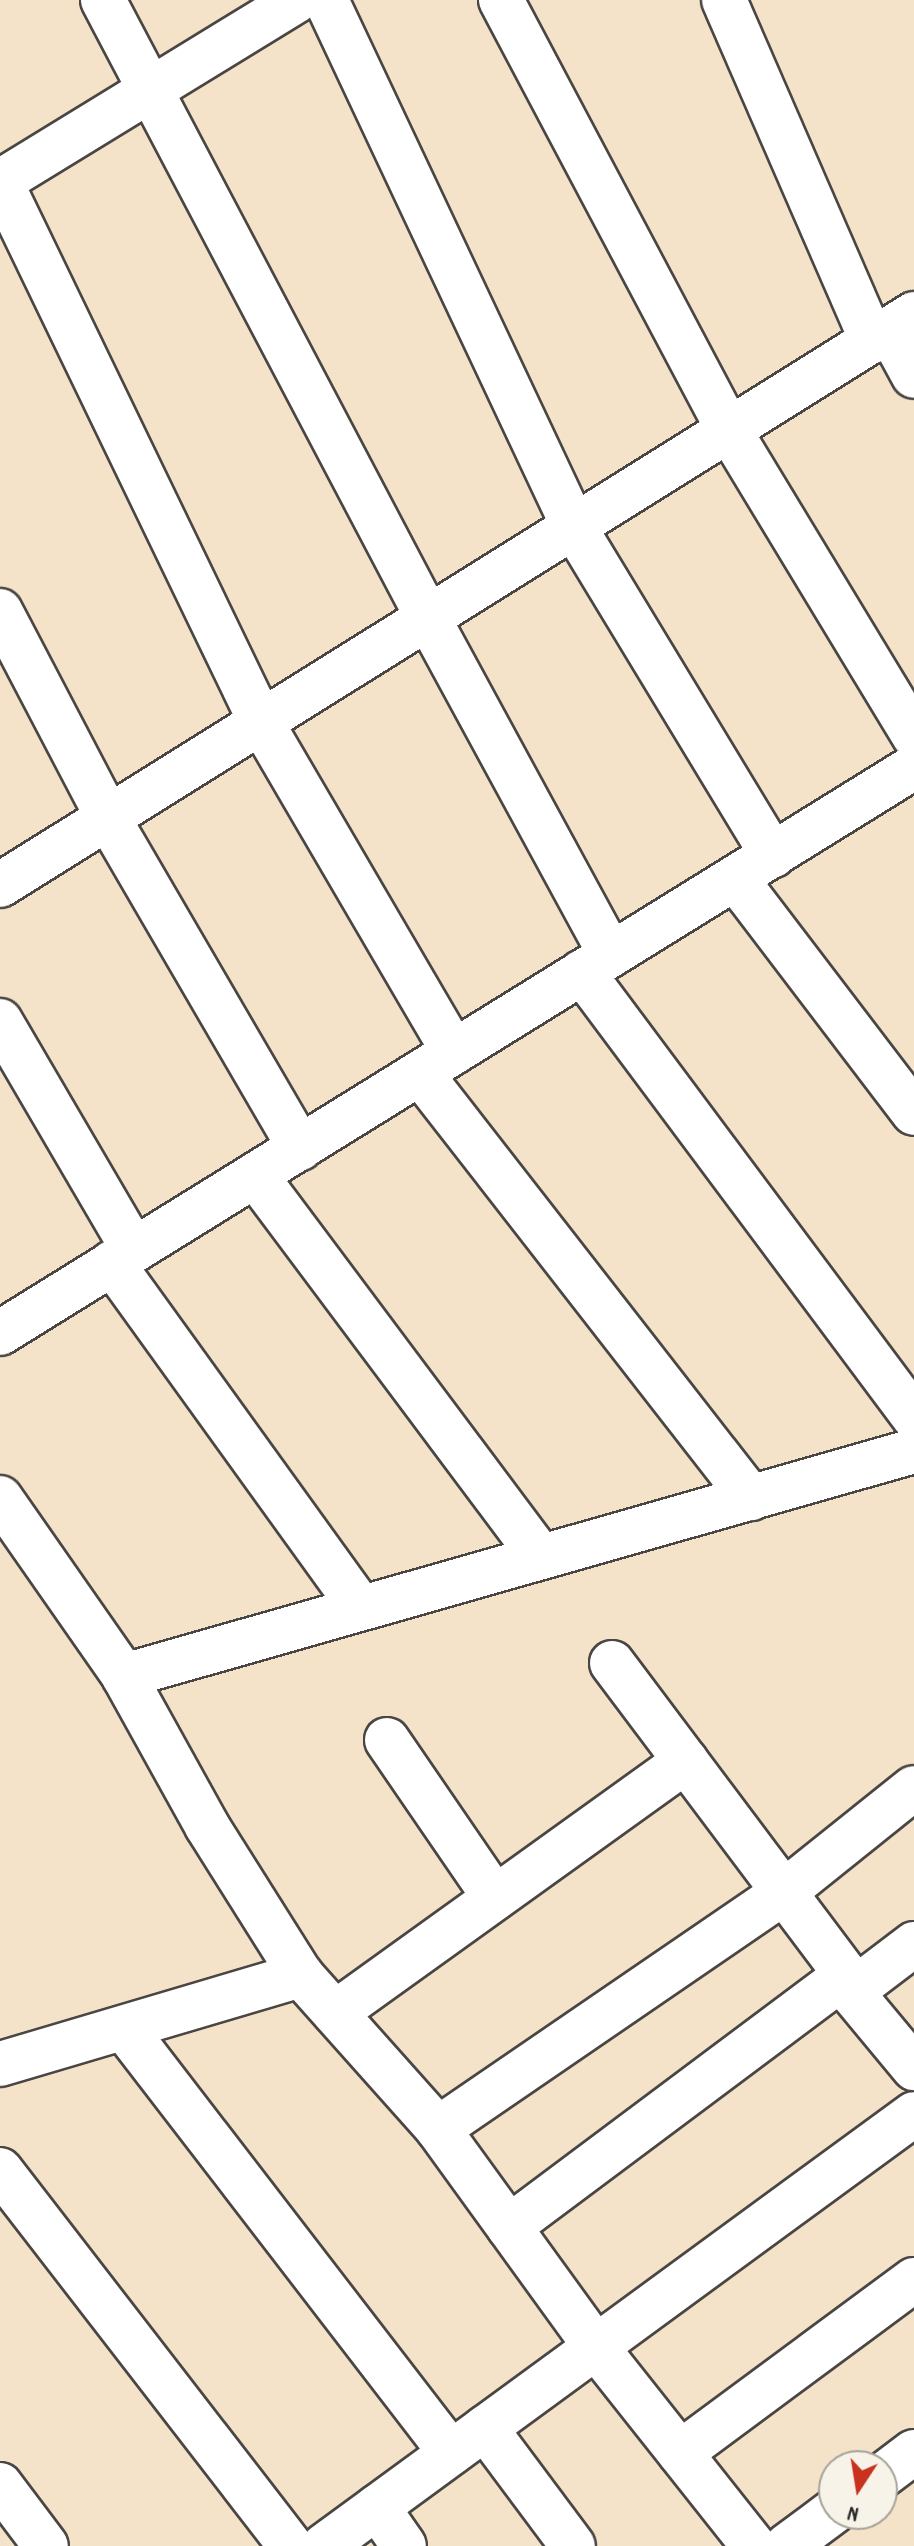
<!DOCTYPE html>
<html>
<head>
<meta charset="utf-8">
<style>
  body { margin:0 }
  #map { position:relative; width:914px; height:2546px; overflow:hidden; background:#f4e2c9; font-family:Dekko,sans-serif }
  div>[style] { position:absolute }
  [style*='--x'] { left:calc(var(--x)*1px); top:calc(var(--y)*1px); width:calc(var(--w)*1px); rotate:calc(var(--a)*1deg) }
  .roads { filter:drop-shadow(2px 0 #494643) drop-shadow(-2px 0 #494643) drop-shadow(0 2px #494643) drop-shadow(0 -2px #494643) }
  .minor>* { height:44px; margin:-22px; padding:0 22px; transform-origin:22px; border-radius:22px; background:#fff }
  span { translate:-50% -50%; white-space:nowrap; text-align:center; line-height:1.15; -webkit-text-stroke:7px #f7f3e8; paint-order:stroke }
  .north { position:absolute; left:818px; top:2450px; width:80px; height:80px; box-sizing:border-box; background:#f7f3e8; border:2px solid #a5a39c; border-radius:50%; rotate:192deg; font-size:22px; font-weight:700; line-height:32px; text-align:center; color:#2b2b2b }
  .north::after { content:''; display:block; margin:auto; width:28px; height:36px; background:#c8321e; clip-path:polygon(50% 0,100% 100%,50% 72%,0 100%) }
</style>
</head>
<body>
<div id="map">
  <div class="roads">
    <div class="minor">
      <i style="--x:103;--y:0;--w:698;--a:62.26"></i>
      <i style="--x:428;--y:618;--w:383;--a:61.5"></i>
      <i style="--x:326;--y:0;--w:582;--a:64.8"></i>
      <i style="--x:574;--y:527;--w:384;--a:58.8"></i>
      <i style="--x:501;--y:0;--w:487;--a:62.1"></i>
      <i style="--x:729;--y:430;--w:358;--a:58.8"></i>
      <i style="--x:724;--y:0;--w:372;--a:66.5"></i>
      <i style="--x:0;--y:181;--w:601;--a:64.25"></i>
      <i style="--x:261;--y:722;--w:382;--a:59.7"></i>
      <i style="--x:0;--y:182;--w:348;--a:-31.5"></i>
      <i style="--x:889;--y:330;--w:52;--a:61.5"></i>
      <i style="--x:0;--y:611;--w:233;--a:62.4"></i>
      <i style="--x:108;--y:818;--w:382;--a:59.8"></i>
      <i style="--x:735;--y:878;--w:295;--a:52.7"></i>
      <i style="--x:0;--y:885;--w:1078;--a:-31.99"></i>
      <i style="--x:582;--y:972;--w:555;--a:53.27"></i>
      <i style="--x:0;--y:1021;--w:265;--a:59.7"></i>
      <i style="--x:420;--y:1073;--w:539;--a:52.09"></i>
      <i style="--x:255;--y:1175;--w:477;--a:53.2"></i>
      <i style="--x:112;--y:1263;--w:425;--a:54.2"></i>
      <i style="--x:0;--y:1333;--w:1075;--a:-31.77"></i>
      <i style="--x:0;--y:1498;--w:217;--a:55.1"></i>
      <i style="--x:124;--y:1676;--w:171;--a:61"></i>
      <i style="--x:207;--y:1826;--w:176;--a:57.8"></i>
      <i style="--x:301;--y:1975;--w:206;--a:48.3"></i>
      <i style="--x:438;--y:2129;--w:269;--a:54.1"></i>
      <i style="--x:596;--y:2347;--w:254;--a:51.6"></i>
      <i style="--x:612;--y:1663;--w:390;--a:53.1"></i>
      <i style="--x:846;--y:1975;--w:18;--a:74"></i>
      <i style="--x:851;--y:1992;--w:99;--a:50.3"></i>
      <i style="--x:124;--y:1676;--w:821;--a:-15.9"></i>
      <i style="--x:387;--y:1740;--w:191;--a:55.6"></i>
      <i style="--x:851;--y:1992;--w:79;--a:-37.3"></i>
      <i style="--x:335;--y:2013;--w:432;--a:-35.7"></i>
      <i style="--x:124;--y:2028;--w:536;--a:52.42"></i>
      <i style="--x:0;--y:2064;--w:314;--a:-16.5"></i>
      <i style="--x:438;--y:2129;--w:419;--a:-34.4"></i>
      <i style="--x:784;--y:1892;--w:166;--a:-38.7"></i>
      <i style="--x:0;--y:2170;--w:475;--a:52.3"></i>
      <i style="--x:509;--y:2227;--w:421;--a:-36.8"></i>
      <i style="--x:485;--y:2428;--w:147;--a:53.3"></i>
      <i style="--x:680;--y:2453;--w:291;--a:-36.5"></i>
      <i style="--x:882;--y:2476;--w:40;--a:-37"></i>
      <i style="--x:0;--y:2485;--w:76;--a:53"></i>
      <i style="--x:377;--y:2507;--w:47;--a:55.3"></i>
      <i style="--x:324;--y:2546;--w:731;--a:-36.21"></i>
      <i style="--x:787;--y:2546;--w:59;--a:-36.7"></i>
    </div>
  </div>
  <div class="north">N</div>
</div>
</body>
</html>
